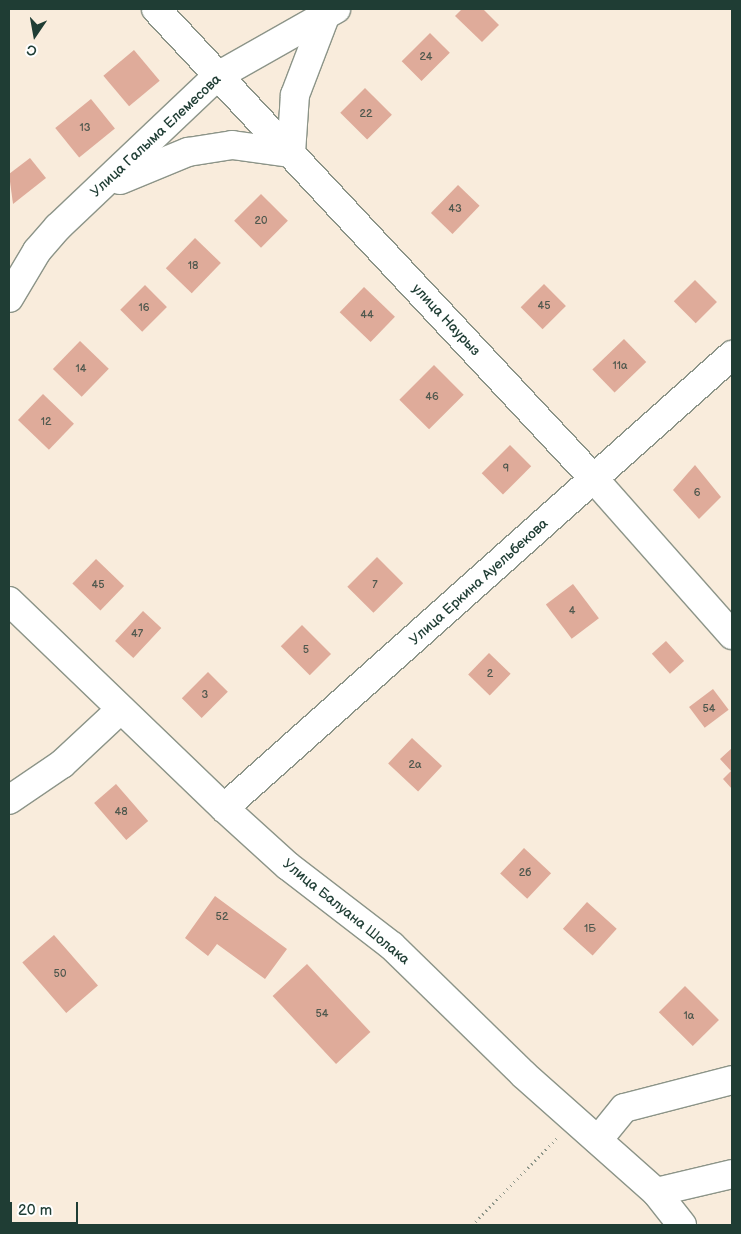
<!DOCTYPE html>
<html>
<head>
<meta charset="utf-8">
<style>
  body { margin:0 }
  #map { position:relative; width:741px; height:1234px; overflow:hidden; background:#f9ecdc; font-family:"Balsamiq Sans",sans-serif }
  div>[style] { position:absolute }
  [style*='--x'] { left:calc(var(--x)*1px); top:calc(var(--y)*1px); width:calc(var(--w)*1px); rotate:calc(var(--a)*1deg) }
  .building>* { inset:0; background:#dfab9a; transform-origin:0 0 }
  .path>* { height:3px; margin-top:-1.5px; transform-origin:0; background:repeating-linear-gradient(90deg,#8c9488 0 1px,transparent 0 5px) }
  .roads { filter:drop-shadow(1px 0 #8c9488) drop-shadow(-1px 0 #8c9488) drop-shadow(0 1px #8c9488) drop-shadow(0 -1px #8c9488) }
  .minor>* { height:28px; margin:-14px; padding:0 14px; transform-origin:14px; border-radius:14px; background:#fff }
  span { translate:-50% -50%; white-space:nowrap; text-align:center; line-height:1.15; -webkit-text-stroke:4px #fff; paint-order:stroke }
  .number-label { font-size:11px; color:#4f584e }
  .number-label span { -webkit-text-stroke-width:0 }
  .street-label { font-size:14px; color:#1f3d34 }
  .frame { position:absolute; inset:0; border:10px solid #1f3d34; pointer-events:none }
  .north { position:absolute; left:10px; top:10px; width:50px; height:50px; -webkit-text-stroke:4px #fff; paint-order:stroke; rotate:192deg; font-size:14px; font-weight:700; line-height:20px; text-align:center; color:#1f3d34 }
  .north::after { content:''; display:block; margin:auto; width:18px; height:22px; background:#1f3d34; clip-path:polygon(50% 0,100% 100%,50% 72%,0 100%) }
  .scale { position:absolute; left:10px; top:1202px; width:68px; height:22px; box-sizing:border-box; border:2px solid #1f3d34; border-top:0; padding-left:6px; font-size:15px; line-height:18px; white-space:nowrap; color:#1f3d34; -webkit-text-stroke:4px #fff; paint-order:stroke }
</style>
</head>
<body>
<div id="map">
  <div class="building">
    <i style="clip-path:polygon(462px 9px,483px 9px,499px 25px,482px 42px,455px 16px)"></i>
    <i style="left:430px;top:33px;width:28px;height:40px;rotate:45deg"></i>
    <i style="left:134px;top:50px;width:40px;height:40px;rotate:50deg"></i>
    <i style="left:365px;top:88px;width:38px;height:35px;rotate:45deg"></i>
    <i style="left:91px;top:99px;width:38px;height:46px;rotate:51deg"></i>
    <i style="clip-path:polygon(30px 158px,46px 178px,13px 204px,9px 174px)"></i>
    <i style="left:458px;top:185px;width:30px;height:39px;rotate:44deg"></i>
    <i style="left:261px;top:194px;width:38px;height:38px;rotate:45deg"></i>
    <i style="left:195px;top:238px;width:36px;height:42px;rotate:44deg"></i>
    <i style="left:695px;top:280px;width:31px;height:30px;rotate:45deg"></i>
    <i style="left:544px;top:284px;width:31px;height:33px;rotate:45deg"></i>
    <i style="left:145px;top:285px;width:31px;height:35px;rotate:45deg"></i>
    <i style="left:364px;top:287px;width:43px;height:35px;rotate:44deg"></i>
    <i style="left:624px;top:339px;width:32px;height:44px;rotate:46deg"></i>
    <i style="left:80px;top:341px;width:40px;height:39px;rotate:44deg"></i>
    <i style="left:434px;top:365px;width:42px;height:49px;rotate:45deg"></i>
    <i style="left:43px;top:394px;width:43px;height:36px;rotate:44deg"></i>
    <i style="left:510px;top:445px;width:30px;height:40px;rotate:45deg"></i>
    <i style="clip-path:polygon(695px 465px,721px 497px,699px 519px,673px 490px)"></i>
    <i style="left:377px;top:557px;width:37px;height:42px;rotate:45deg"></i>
    <i style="left:96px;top:559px;width:39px;height:34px;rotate:44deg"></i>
    <i style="left:573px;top:584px;width:43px;height:34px;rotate:53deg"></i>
    <i style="left:143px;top:611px;width:25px;height:41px;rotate:43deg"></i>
    <i style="left:302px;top:625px;width:41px;height:30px;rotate:45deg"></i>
    <i style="left:666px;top:641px;width:27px;height:19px;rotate:48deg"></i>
    <i style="left:489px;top:653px;width:30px;height:30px;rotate:44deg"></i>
    <i style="left:208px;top:672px;width:28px;height:37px;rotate:45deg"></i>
    <i style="left:713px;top:689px;width:26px;height:30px;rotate:53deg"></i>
    <i style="left:412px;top:738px;width:41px;height:35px;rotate:43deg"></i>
    <i style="clip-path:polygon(732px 748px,732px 789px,723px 779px,731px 771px,720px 759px)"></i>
    <i style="left:116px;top:784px;width:49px;height:29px;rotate:49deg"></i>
    <i style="left:524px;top:848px;width:37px;height:35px;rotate:43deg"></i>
    <i style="clip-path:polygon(215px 896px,287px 949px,265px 979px,217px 944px,208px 956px,185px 938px)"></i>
    <i style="left:587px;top:902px;width:40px;height:36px;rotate:42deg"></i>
    <i style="left:54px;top:935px;width:67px;height:42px;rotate:49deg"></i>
    <i style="left:307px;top:964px;width:93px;height:47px;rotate:47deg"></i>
    <i style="left:685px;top:986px;width:48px;height:37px;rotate:45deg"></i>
  </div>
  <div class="path">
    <i style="--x:472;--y:1225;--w:122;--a:-45.7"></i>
  </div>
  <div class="roads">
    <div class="minor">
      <i style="--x:156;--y:9;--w:644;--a:47.01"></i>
      <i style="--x:595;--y:480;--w:207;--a:48.5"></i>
      <i style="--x:120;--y:180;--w:74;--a:-22.4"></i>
      <i style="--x:188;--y:152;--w:45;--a:-9"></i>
      <i style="--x:232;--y:145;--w:60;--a:7.7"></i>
      <i style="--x:291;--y:153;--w:58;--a:-86.1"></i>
      <i style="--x:295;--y:95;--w:87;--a:-69.1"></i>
      <i style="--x:9;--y:298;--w:55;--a:-59.2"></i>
      <i style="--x:37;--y:251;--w:32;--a:-49"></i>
      <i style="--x:58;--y:227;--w:218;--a:-43.5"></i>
      <i style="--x:216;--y:77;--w:138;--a:-29.5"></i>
      <i style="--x:9;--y:601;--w:298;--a:43.9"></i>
      <i style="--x:224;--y:808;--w:86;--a:42.2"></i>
      <i style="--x:288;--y:866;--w:131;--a:37.6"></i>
      <i style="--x:392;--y:946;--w:183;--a:44.3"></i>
      <i style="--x:523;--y:1074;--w:178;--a:41.6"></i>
      <i style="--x:656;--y:1192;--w:42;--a:51.8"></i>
      <i style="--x:9;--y:800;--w:64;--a:-34.2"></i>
      <i style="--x:62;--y:764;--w:79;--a:-43"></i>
      <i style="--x:224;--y:808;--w:681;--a:-41.72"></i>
      <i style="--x:598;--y:1140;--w:41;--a:-50.9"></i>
      <i style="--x:624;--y:1108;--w:112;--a:-14.5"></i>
      <i style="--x:656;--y:1192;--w:78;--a:-13.3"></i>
    </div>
  </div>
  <div class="number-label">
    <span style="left:426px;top:57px">24</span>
    <span style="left:366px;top:114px">22</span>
    <span style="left:85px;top:128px">13</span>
    <span style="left:455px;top:209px">43</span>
    <span style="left:261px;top:221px">20</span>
    <span style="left:193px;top:266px">18</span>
    <span style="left:544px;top:306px">45</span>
    <span style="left:144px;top:308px">16</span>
    <span style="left:367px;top:315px">44</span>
    <span style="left:620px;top:366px">11а</span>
    <span style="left:81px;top:369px">14</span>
    <span style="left:432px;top:397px">46</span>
    <span style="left:46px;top:422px">12</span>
    <span style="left:506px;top:469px">9</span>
    <span style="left:697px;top:493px">6</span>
    <span style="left:98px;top:585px">45</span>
    <span style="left:375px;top:585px">7</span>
    <span style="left:572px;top:611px">4</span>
    <span style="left:137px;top:634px">47</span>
    <span style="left:306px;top:650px">5</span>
    <span style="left:490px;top:674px">2</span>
    <span style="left:205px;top:695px">3</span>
    <span style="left:709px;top:709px">54</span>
    <span style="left:415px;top:765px">2а</span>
    <span style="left:121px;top:812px">48</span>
    <span style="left:525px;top:873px">2б</span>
    <span style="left:222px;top:917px">52</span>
    <span style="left:590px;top:929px">1Б</span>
    <span style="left:60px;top:974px">50</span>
    <span style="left:322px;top:1014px">54</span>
    <span style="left:689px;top:1016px">1а</span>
  </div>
  <div class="street-label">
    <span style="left:156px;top:136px;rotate:-43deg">Улица Галыма Елемесова</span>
    <span style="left:446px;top:320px;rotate:47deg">улица Наурыз</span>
    <span style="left:479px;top:582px;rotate:-42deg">Улица Еркина Ауельбекова</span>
    <span style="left:346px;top:912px;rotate:39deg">Улица Балуана Шолака</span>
  </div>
  <div class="frame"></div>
  <div class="north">С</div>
  <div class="scale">20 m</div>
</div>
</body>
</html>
